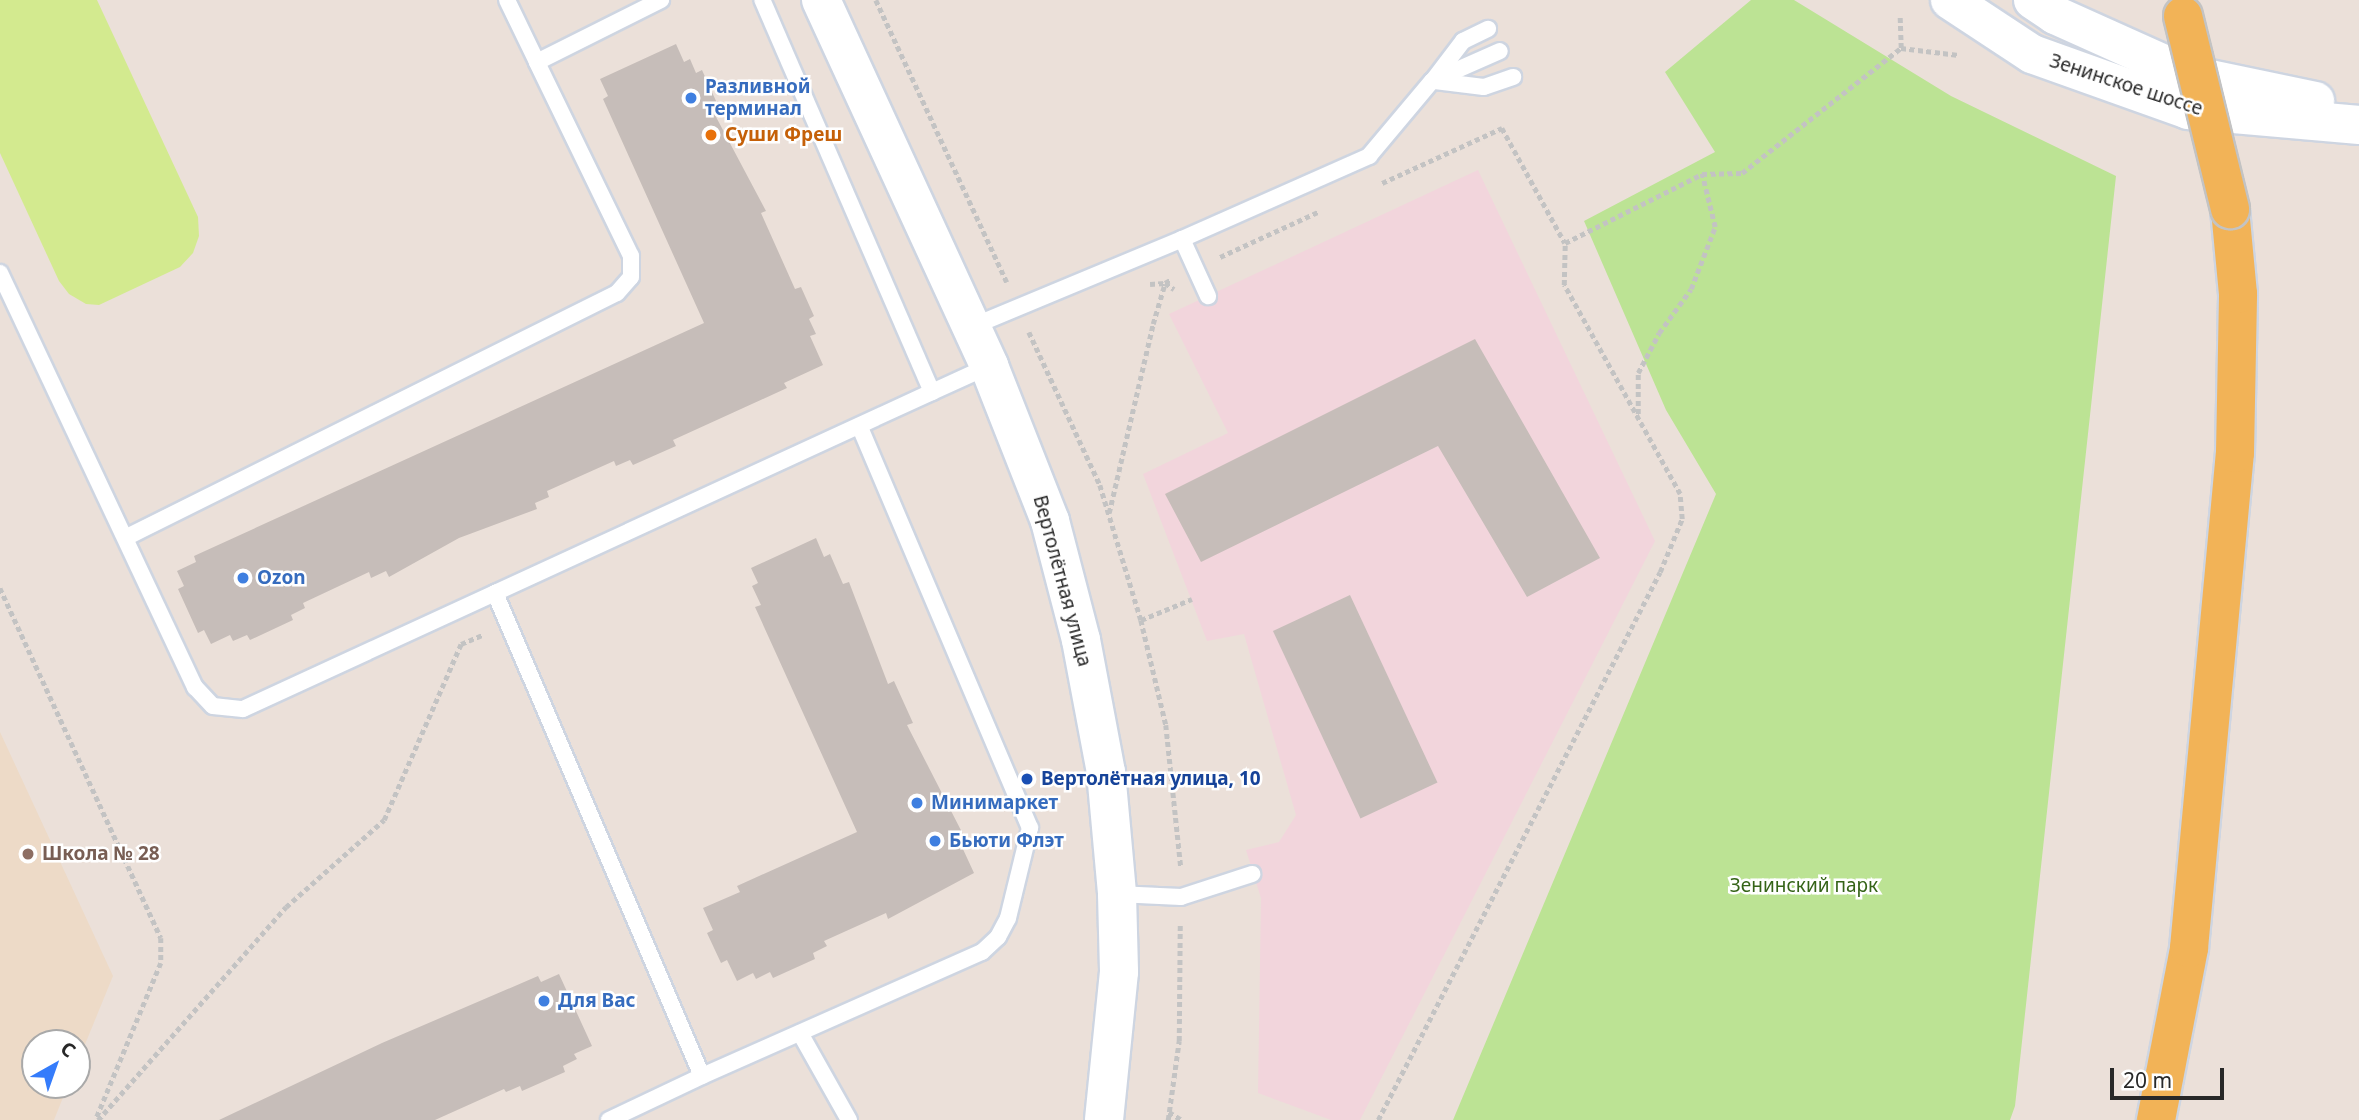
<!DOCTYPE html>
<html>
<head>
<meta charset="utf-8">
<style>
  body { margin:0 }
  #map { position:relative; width:2359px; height:1120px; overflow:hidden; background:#ebe0d9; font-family:"Noto Sans",sans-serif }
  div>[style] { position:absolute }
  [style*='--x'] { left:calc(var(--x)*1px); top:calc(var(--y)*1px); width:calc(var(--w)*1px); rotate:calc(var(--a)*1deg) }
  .education>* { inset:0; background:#eddac7 }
  .medical>* { inset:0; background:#f2d5dc }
  .green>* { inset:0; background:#bce394 }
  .pitch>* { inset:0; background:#d3ea8f }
  .building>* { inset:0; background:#c6bdb9; transform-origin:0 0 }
  .path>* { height:4.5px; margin-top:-2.25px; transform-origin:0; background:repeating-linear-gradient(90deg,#c3c3c3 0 5px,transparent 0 8.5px) }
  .roads { filter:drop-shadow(2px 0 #ced5e1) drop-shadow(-2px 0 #ced5e1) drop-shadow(0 2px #ced5e1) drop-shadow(0 -2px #ced5e1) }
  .lane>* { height:16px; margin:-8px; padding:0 8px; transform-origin:8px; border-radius:8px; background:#fff }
  .secondary>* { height:38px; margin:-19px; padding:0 19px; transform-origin:19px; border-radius:19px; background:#fff }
  .primary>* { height:38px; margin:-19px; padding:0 19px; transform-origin:19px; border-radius:19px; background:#f2b357 }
  .bridges { filter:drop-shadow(2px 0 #c3c3c3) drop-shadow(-2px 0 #c3c3c3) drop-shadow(0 2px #c3c3c3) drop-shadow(0 -2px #c3c3c3) }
  .primary-bridge>* { height:38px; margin:-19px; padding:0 19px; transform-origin:19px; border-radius:19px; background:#f2b357 }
  .dots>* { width:19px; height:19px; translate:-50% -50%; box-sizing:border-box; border:4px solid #fff; border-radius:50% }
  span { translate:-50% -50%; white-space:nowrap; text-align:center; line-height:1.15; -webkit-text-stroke:5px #fff; paint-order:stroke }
  .street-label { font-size:19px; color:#282828 }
  .shop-label { font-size:19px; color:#366cbe; font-weight:700 }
  .left { translate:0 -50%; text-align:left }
  .food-label { font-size:19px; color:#c56008; font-weight:700 }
  .transit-label { font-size:19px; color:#164399; font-weight:700 }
  .education-label { font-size:19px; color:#785e54; font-weight:700 }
  .park-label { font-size:19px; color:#356418 }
  .north { position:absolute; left:21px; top:1029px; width:70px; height:70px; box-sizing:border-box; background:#fff; border:2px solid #a9a9a9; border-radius:50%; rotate:40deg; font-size:19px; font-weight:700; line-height:28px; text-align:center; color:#282828 }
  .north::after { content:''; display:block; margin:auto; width:24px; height:32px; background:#357cfb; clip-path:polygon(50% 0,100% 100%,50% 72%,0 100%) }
  .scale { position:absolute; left:2110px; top:1068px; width:114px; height:32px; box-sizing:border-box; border:4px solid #282828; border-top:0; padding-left:9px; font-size:21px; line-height:24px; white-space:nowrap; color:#282828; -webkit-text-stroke:5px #fff; paint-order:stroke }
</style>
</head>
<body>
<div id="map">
  <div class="education">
    <i style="clip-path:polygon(0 732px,113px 976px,77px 1064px,77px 1043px,35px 1043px,35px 1085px,68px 1085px,54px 1120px,0 1120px)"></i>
  </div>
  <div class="medical">
    <i style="clip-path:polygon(1478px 170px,1655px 541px,1360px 1120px,1331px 1120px,1258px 1093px,1261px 898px,1246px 850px,1279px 842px,1296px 815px,1244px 634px,1207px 641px,1143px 474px,1228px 433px,1169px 314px)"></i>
  </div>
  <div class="green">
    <i style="clip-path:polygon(1751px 0,1794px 0,1951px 96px,2116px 176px,2015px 1106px,2010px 1120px,1453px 1120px,1716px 494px,1666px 410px,1584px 221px,1715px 152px,1665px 72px)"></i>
  </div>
  <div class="pitch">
    <i style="clip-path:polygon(0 0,97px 0,198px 217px,199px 236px,193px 253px,180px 267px,99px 305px,86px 304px,69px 294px,59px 281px,0 153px)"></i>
  </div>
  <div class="building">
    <i style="clip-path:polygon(676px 44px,684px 62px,690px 59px,696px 73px,702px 70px,721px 112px,715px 115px,766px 211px,761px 213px,795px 289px,801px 287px,814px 316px,809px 319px,816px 334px,810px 336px,823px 365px,784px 383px,787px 388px,673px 440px,676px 446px,633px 465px,630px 460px,616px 466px,614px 461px,547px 491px,549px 497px,535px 503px,537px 509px,459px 538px,389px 577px,386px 571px,371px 578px,369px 572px,303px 603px,305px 608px,291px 615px,293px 620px,250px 640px,247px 635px,233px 641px,230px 635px,211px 644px,204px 630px,198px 633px,178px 589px,184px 586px,177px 571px,196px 562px,194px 556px,704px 323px,603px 99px,608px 96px,600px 79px)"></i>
    <i style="clip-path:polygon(1475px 339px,1600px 558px,1527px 597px,1438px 446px,1201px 562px,1165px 494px)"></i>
    <i style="clip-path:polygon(816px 538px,824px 557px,830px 554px,843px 584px,849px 582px,888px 684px,894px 681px,913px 723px,907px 725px,968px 844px,962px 847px,974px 873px,888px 919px,886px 913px,824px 941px,827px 946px,813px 953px,815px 959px,773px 978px,770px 972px,756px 979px,753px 973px,737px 981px,727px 960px,721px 963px,707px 933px,713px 930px,703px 908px,740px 892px,737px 886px,857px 832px,755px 607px,761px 605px,752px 586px,758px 583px,751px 568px)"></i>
    <i style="left:1350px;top:595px;width:207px;height:85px;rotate:65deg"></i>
    <i style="clip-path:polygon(559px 974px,592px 1046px,574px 1054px,577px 1059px,563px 1066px,565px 1072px,522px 1091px,520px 1086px,506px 1092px,504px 1089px,435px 1120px,219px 1120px,382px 1043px,538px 976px,541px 982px)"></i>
  </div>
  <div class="path">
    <i style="--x:876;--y:0;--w:311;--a:65.1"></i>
    <i style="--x:1901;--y:48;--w:58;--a:6.9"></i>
    <i style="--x:1382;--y:183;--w:132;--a:-24.6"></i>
    <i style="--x:1502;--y:128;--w:131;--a:61.3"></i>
    <i style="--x:1565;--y:243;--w:153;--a:-26.7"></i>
    <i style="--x:1702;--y:174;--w:40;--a:-1.4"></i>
    <i style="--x:1742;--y:173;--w:202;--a:-38.2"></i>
    <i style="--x:1901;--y:48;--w:33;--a:-92"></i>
    <i style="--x:1220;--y:257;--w:110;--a:-24.7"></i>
    <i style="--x:1150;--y:284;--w:15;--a:-4"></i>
    <i style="--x:1165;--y:283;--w:11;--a:34"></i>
    <i style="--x:1029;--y:332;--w:169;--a:65.1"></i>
    <i style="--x:1100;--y:485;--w:141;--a:73.1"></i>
    <i style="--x:1141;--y:620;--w:108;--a:76.6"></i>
    <i style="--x:1166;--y:725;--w:144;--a:84"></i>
    <i style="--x:1638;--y:414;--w:41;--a:-90"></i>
    <i style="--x:1638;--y:373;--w:45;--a:-62.3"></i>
    <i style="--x:1659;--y:333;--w:54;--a:-54"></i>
    <i style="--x:1691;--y:289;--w:66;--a:-68.8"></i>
    <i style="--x:1715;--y:227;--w:55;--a:-103.8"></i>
    <i style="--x:1109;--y:513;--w:194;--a:-76.9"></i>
    <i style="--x:1153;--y:324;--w:43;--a:-73.7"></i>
    <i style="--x:1165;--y:283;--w:6;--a:-31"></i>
    <i style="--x:0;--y:588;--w:385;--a:65.3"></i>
    <i style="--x:161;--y:938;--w:25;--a:90"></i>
    <i style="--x:161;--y:963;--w:169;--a:112.6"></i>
    <i style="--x:1141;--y:620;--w:55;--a:-22.4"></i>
    <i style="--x:1169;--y:1112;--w:15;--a:32"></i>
    <i style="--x:98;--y:1120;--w:284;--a:-48.6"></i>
    <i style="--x:286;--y:907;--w:131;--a:-41.6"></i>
    <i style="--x:384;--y:820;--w:192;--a:-66.4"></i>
    <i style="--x:461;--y:644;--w:25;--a:-23"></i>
    <i style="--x:1168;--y:1120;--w:80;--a:-82.1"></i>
    <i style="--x:1179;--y:1041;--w:119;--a:-89.5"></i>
    <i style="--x:1378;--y:1120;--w:616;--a:-62.77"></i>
    <i style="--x:1660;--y:572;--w:57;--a:-67.5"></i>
    <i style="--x:1682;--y:519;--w:25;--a:-95"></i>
    <i style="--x:1680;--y:494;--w:239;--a:-119"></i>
    <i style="--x:1564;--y:285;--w:42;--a:-88.6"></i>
  </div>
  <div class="roads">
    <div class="lane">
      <i style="--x:507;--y:0;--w:69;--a:64.2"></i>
      <i style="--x:537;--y:62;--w:139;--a:-26.6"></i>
      <i style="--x:1434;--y:79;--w:48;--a:-52.7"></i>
      <i style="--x:1463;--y:41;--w:28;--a:-26"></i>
      <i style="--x:1435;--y:81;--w:49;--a:7"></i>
      <i style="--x:1484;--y:87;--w:31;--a:-19"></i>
      <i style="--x:1182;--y:239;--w:205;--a:-23.9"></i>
      <i style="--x:1369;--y:156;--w:98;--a:-50"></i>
      <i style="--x:1432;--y:81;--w:74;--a:-23.8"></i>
      <i style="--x:0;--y:273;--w:458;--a:64.8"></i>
      <i style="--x:195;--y:687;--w:26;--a:47"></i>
      <i style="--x:213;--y:706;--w:30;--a:6"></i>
      <i style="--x:243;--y:709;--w:758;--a:-24.71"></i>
      <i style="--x:932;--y:392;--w:427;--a:-113.4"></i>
      <i style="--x:971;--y:327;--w:229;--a:-22.6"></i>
      <i style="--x:1182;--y:239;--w:63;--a:65.5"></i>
      <i style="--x:932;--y:392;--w:63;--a:-24.5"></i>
      <i style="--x:127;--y:537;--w:547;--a:-26.47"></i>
      <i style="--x:617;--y:293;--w:21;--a:-49"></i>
      <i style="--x:631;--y:277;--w:21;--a:-90"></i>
      <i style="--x:631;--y:256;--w:216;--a:-115.9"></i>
      <i style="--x:495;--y:593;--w:525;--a:66.8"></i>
      <i style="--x:702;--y:1076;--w:306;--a:-23.9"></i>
      <i style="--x:982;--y:952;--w:22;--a:-43"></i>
      <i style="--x:998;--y:937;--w:21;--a:-62"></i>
      <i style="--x:1008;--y:918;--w:93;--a:-76.3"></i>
      <i style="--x:1030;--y:828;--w:437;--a:-113"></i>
      <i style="--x:1117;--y:894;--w:64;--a:2.7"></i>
      <i style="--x:1181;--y:897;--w:75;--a:-17.9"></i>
      <i style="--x:800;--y:1033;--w:100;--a:60.6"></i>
      <i style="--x:609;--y:1120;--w:103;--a:-25.3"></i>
    </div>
    <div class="secondary">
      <i style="--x:821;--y:0;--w:403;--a:65.3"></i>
      <i style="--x:989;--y:366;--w:167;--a:68.5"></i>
      <i style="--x:1050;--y:521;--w:123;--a:75.4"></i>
      <i style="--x:1081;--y:640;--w:134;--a:79.3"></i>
      <i style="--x:1106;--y:772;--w:122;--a:84.8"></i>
      <i style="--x:1117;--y:894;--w:78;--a:88.5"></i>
      <i style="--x:1119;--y:972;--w:149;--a:95.8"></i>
      <i style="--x:1950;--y:0;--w:98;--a:33.4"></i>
      <i style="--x:2032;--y:54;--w:166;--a:19.7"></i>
      <i style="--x:2188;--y:110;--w:172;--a:5"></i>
      <i style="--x:2033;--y:0;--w:27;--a:34"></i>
      <i style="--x:2055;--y:15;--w:144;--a:24.2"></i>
      <i style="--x:2186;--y:74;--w:132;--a:11.8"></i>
    </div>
    <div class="primary">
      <i style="--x:2156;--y:1120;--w:175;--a:-79.1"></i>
      <i style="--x:2189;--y:948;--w:497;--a:-84.7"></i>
      <i style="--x:2235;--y:453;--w:159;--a:-88.9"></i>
      <i style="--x:2238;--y:294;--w:85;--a:-95.4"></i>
    </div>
  </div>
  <div class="bridges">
    <div class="primary-bridge">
      <i style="--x:2183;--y:16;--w:199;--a:76.3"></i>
    </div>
  </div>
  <div class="dots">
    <i style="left:691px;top:98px;background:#3f7fe0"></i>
    <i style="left:711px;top:135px;background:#e8710a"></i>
    <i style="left:243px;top:578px;background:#3f7fe0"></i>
    <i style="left:1027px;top:779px;background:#1a4fb4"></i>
    <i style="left:917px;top:803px;background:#3f7fe0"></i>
    <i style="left:935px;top:841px;background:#3f7fe0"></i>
    <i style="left:28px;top:854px;background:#8d6e63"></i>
    <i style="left:544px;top:1001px;background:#3f7fe0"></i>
  </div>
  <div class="street-label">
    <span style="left:2126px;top:85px;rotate:18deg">Зенинское шоссе</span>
    <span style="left:1062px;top:581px;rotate:75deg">Вертолётная улица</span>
  </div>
  <div class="shop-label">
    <span class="left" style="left:705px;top:98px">Разливной<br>терминал</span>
    <span class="left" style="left:257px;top:578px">Ozon</span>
    <span class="left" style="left:931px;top:803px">Минимаркет</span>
    <span class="left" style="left:949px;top:841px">Бьюти Флэт</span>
    <span class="left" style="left:558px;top:1001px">Для Вас</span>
  </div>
  <div class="food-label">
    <span class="left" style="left:725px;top:135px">Суши Фреш</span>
  </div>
  <div class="transit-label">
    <span class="left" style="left:1041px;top:779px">Вертолётная улица, 10</span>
  </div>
  <div class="education-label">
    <span class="left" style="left:42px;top:854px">Школа № 28</span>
  </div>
  <div class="park-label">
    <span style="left:1804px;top:886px">Зенинский парк</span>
  </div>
  <div class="north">С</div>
  <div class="scale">20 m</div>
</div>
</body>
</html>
